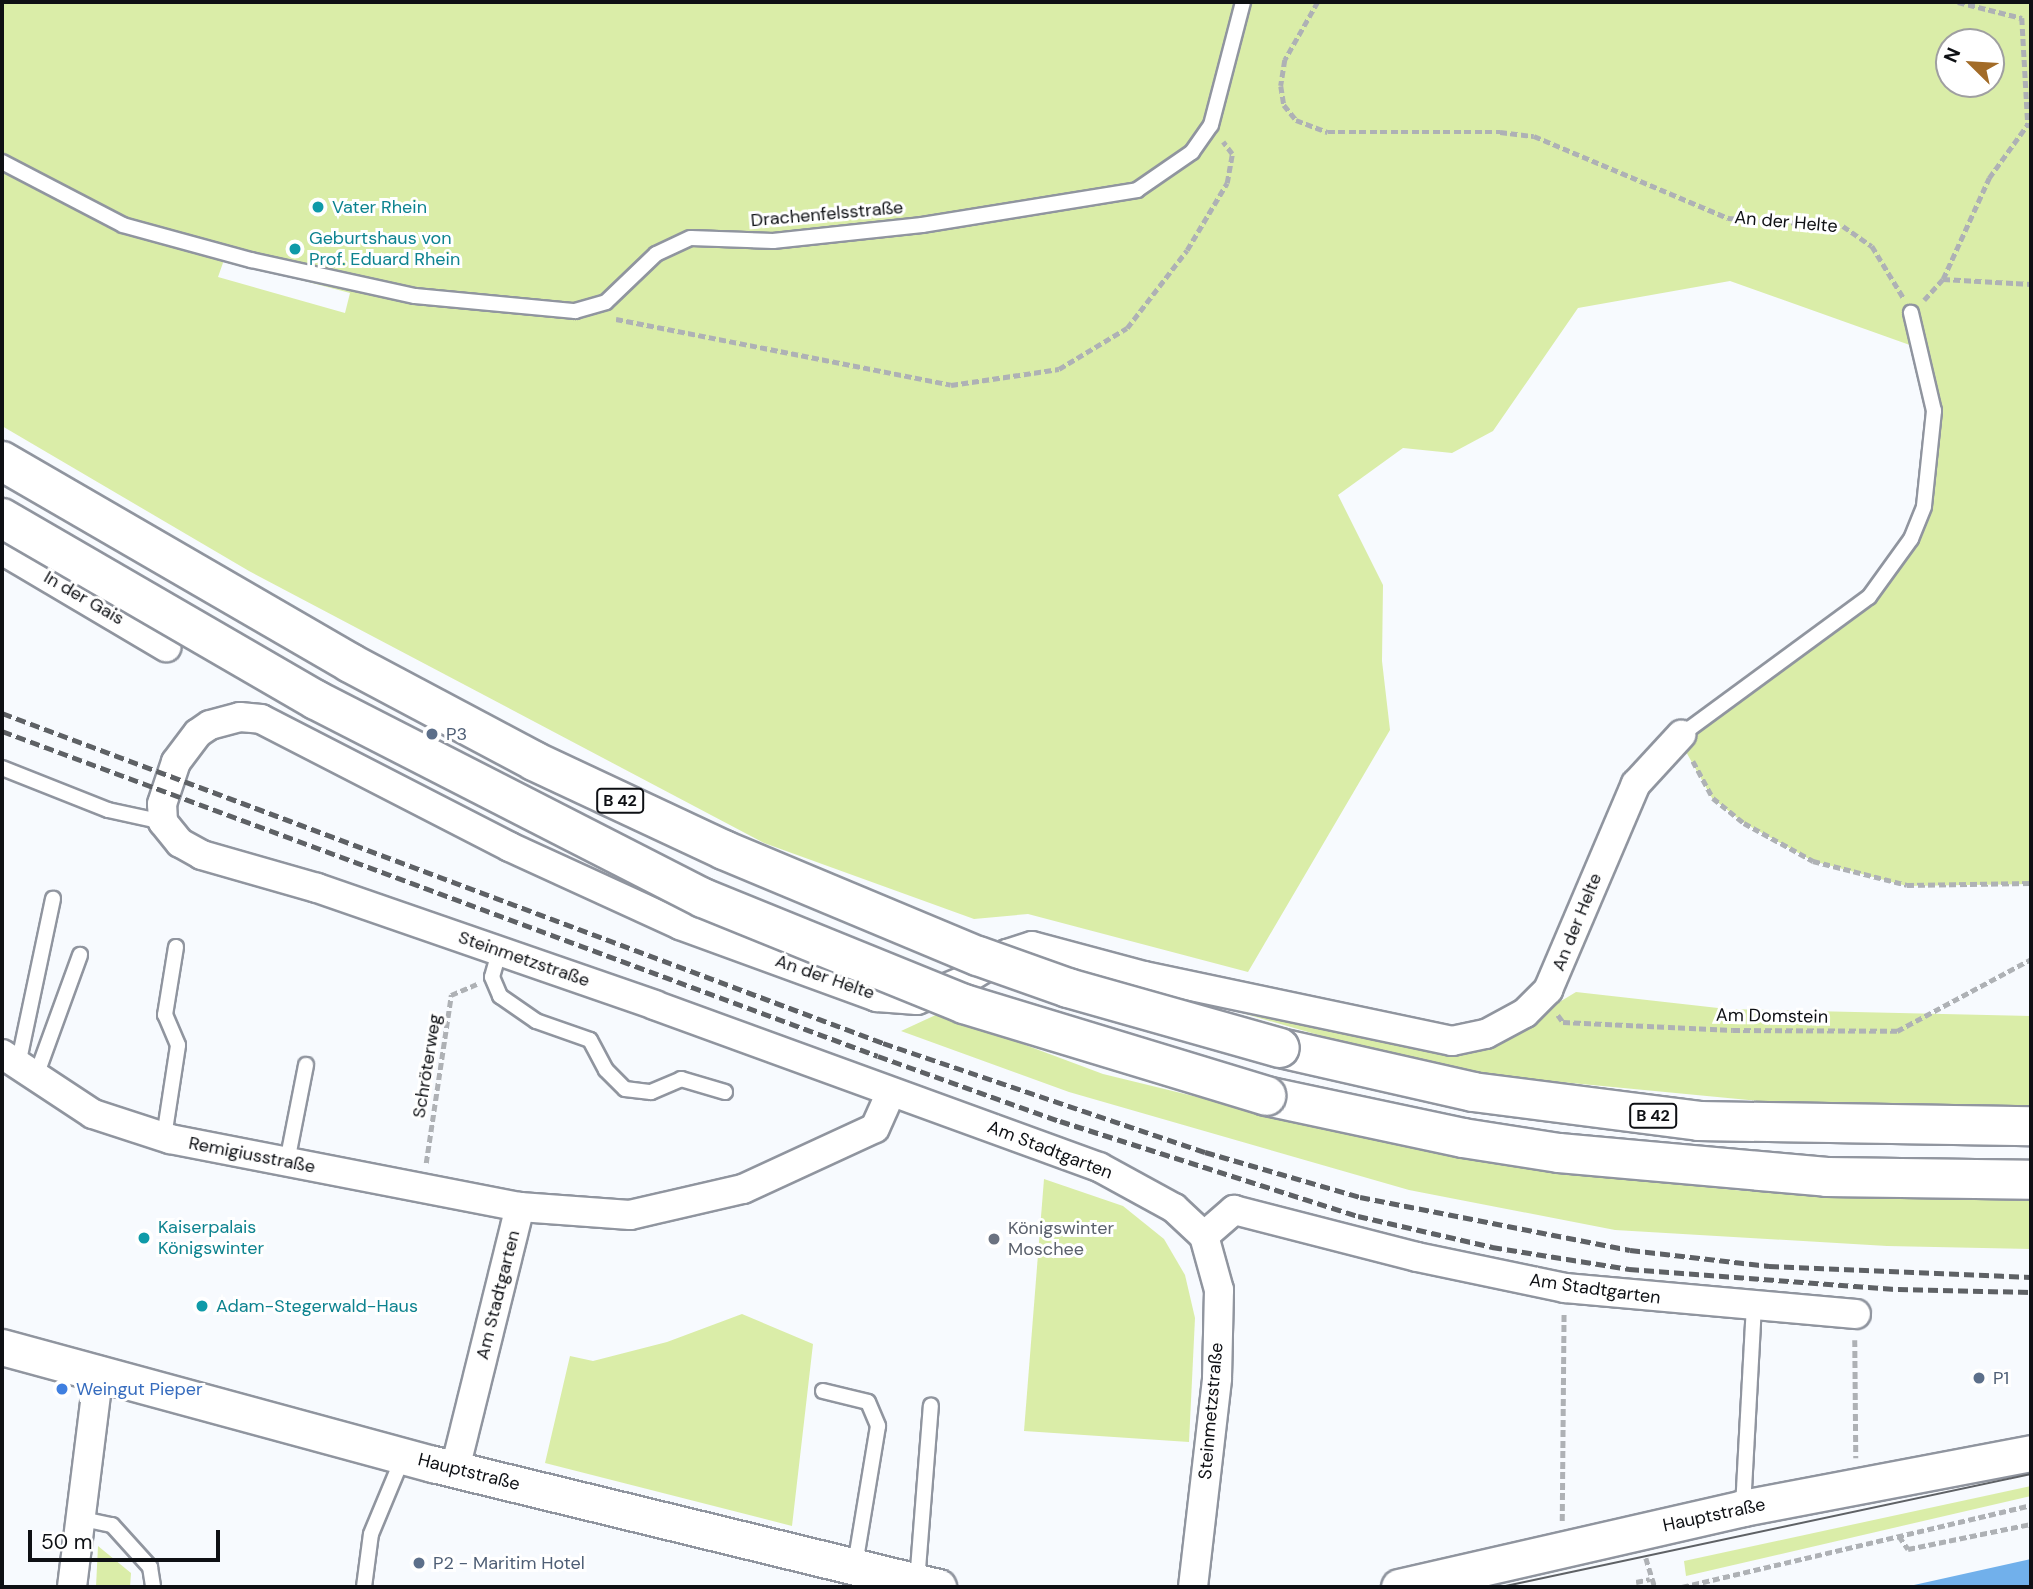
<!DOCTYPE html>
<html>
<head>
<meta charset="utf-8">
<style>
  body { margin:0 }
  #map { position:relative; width:2033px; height:1589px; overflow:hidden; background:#f7fafe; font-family:"DM Sans",sans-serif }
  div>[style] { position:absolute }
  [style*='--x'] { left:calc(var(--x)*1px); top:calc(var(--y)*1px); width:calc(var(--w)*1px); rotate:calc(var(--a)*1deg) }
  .green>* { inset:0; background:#daeda8 }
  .water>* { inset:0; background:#71b0eb }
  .path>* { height:4.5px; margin-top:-2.25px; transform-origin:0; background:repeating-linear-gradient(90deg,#aeb1b5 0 7px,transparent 0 10.5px) }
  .roads { filter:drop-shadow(2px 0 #90959f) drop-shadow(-2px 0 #90959f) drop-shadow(0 2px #90959f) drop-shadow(0 -2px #90959f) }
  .service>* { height:14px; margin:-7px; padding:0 7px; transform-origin:7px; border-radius:7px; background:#fff }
  .minor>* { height:28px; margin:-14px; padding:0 14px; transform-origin:14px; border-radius:14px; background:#fff }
  .tertiary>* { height:35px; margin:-17.5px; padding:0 17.5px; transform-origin:17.5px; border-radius:17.5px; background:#fff }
  .trunk>* { height:38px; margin:-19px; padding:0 19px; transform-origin:19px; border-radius:19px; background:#fff }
  .tram>* { height:2px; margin:-1px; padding:0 1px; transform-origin:1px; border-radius:1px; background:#5e6165 }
  .rail>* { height:5px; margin-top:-2.5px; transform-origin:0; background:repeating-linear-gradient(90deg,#5e6165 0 10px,transparent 0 15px) }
  .bridges { filter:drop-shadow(2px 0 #90959f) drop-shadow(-2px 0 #90959f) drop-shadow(0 2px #90959f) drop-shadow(0 -2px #90959f) }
  .trunk-bridge>* { height:38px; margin:-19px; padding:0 19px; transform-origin:19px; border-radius:19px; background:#fff }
  .dots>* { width:19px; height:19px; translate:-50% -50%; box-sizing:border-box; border:4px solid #fff; border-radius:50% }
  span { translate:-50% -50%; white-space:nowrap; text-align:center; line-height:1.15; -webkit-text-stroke:6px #fff; paint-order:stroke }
  .shield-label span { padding:2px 5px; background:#fff; border:2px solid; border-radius:5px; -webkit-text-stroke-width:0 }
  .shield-label { font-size:16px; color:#0e1014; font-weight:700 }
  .culture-label { font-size:18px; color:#0d838f }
  .left { translate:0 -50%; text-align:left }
  .street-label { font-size:18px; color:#0e1014 }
  .service-label { font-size:18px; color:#4e5e75 }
  .worship-label { font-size:18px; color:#5b616d }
  .shop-label { font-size:18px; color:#366cbe }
  .frame { position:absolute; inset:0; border:4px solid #0e1014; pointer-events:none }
  .north { position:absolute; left:1935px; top:28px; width:70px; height:70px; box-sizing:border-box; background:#fff; border:2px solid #9f9fa1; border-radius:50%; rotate:294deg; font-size:19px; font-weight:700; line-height:28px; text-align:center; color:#0e1014 }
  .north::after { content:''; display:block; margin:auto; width:24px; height:32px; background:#a26b27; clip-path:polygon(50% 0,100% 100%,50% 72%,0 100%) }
  .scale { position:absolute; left:28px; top:1530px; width:192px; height:32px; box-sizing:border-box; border:4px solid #0e1014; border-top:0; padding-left:9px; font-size:21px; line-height:24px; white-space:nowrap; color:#0e1014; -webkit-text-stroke:5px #fff; paint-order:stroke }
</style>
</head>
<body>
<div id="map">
  <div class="green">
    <i style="clip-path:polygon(evenodd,2px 2px,2031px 2px,2031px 884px,1907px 886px,1813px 861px,1744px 823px,1712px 798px,1685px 750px,1680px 736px,1870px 597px,1912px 539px,1934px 443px,1921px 349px,1730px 281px,1578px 308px,1493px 431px,1452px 453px,1403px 448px,1338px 495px,1383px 585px,1382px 661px,1390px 730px,1248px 972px,1028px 914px,974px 919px,764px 843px,249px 571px,2px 426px,2px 2px,1949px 42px,1991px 42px,1991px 84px,1949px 84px,1949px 42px,2px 2px,224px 260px,350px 293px,345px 313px,218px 277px,224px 260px)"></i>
    <i style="clip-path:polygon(1576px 992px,1727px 1009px,2031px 1016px,2031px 1108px,1823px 1107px,1488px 1075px,1336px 1040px,1186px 997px,1492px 1043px)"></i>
    <i style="clip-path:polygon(940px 1013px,1103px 1074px,1320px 1127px,1551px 1172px,1745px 1191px,2031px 1197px,2031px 1249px,1887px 1246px,1615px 1230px,1409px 1190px,1069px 1092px,901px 1031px)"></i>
    <i style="clip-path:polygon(1044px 1179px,1123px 1206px,1164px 1239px,1185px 1275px,1195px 1318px,1189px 1442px,1024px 1431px)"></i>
    <i style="clip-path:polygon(742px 1314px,813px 1344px,792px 1526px,545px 1463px,570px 1356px,593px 1361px,667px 1342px)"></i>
    <i style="clip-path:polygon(2031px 1486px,2031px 1496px,1686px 1576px,1684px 1561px)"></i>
    <i style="clip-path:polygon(98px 1546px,131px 1573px,130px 1587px,96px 1587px)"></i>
  </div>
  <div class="water">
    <i style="clip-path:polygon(2031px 1559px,2031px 1587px,1905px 1587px)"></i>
  </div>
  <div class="path">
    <i style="--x:1318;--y:2;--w:67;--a:119.6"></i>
    <i style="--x:1285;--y:60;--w:26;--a:99"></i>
    <i style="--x:1281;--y:86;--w:19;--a:81"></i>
    <i style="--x:1284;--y:105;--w:19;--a:51"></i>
    <i style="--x:1296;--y:120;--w:34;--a:21"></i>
    <i style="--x:1328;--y:132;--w:172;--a:0"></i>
    <i style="--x:1500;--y:132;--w:34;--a:7"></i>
    <i style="--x:1534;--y:136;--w:211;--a:22.9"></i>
    <i style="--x:1728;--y:218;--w:115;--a:4"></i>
    <i style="--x:1843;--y:226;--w:35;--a:35"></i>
    <i style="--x:1872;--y:246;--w:60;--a:58.7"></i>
    <i style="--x:1958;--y:2;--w:66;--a:14"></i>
    <i style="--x:2022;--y:18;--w:106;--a:86.8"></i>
    <i style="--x:1943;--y:279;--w:88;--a:3.3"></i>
    <i style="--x:1924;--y:300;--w:28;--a:-48"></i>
    <i style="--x:1943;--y:279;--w:111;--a:-65.5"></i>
    <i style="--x:1989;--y:178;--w:67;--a:-54.2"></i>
    <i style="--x:2028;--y:124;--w:4;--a:34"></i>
    <i style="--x:616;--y:319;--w:341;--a:11.1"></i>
    <i style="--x:951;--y:385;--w:109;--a:-8.4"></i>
    <i style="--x:1059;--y:369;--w:79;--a:-31.1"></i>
    <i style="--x:1127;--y:328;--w:98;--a:-52.4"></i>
    <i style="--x:1187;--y:250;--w:78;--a:-59.2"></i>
    <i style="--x:1227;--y:183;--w:29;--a:-80"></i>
    <i style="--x:1232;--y:154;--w:15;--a:-127"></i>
    <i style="--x:1693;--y:761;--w:42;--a:61.6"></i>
    <i style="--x:1713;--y:798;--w:40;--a:39"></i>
    <i style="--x:1744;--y:823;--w:79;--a:28.8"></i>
    <i style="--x:1813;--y:861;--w:97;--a:14.3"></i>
    <i style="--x:1907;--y:885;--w:124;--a:-0.9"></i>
    <i style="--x:1558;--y:1015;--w:9;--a:54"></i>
    <i style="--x:1563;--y:1022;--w:170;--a:2.7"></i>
    <i style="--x:1733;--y:1030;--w:164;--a:0.3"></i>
    <i style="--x:1897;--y:1031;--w:152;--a:-28.2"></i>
    <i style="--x:426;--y:1163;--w:170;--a:-81.5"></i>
    <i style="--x:451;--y:995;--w:28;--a:-23"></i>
    <i style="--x:1855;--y:1340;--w:118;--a:89.5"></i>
    <i style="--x:1562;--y:1521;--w:209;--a:-89.5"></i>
    <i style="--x:1899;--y:1536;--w:16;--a:55"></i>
    <i style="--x:1908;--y:1549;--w:126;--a:-11.5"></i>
    <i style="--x:1646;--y:1558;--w:30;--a:73"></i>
    <i style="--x:1636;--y:1582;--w:14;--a:-12"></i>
    <i style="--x:1682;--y:1587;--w:359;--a:-13.2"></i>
  </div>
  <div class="roads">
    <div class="service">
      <i style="--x:2;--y:162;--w:136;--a:27.5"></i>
      <i style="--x:123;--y:225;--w:133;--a:15.3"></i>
      <i style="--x:251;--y:260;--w:168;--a:12.4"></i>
      <i style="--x:415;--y:296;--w:161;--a:5.4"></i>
      <i style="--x:575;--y:311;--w:32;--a:-16"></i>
      <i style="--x:606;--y:302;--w:69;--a:-43.8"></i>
      <i style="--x:656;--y:254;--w:38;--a:-25"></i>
      <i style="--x:691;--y:238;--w:82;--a:2.1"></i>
      <i style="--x:773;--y:241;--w:150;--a:-6.1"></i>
      <i style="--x:922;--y:225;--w:218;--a:-9.2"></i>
      <i style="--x:1137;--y:190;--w:67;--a:-34.6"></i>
      <i style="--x:1192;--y:152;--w:33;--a:-55"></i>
      <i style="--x:1211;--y:125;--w:127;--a:-75.4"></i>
      <i style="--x:1681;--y:735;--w:233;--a:-36.3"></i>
      <i style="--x:1869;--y:597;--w:72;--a:-54.1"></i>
      <i style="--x:1911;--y:539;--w:35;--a:-68"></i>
      <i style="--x:1924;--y:506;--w:96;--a:-84"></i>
      <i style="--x:1934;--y:411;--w:101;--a:-103.2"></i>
      <i style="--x:2;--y:768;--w:114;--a:21.6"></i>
      <i style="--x:108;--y:810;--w:56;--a:12.3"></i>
      <i style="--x:500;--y:949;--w:29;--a:106"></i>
      <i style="--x:492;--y:977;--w:21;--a:67"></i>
      <i style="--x:500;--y:996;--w:44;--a:34.8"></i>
      <i style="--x:536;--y:1021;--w:57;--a:19.4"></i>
      <i style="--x:590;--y:1040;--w:34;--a:62"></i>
      <i style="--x:606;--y:1070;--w:27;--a:45"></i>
      <i style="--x:625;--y:1089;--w:26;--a:7"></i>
      <i style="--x:651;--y:1092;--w:33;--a:-23"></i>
      <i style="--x:681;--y:1079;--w:46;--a:16.5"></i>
      <i style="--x:18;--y:1065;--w:170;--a:-78.1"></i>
      <i style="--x:36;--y:1076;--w:129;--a:-70"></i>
      <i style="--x:164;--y:1137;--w:93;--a:-81.3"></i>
      <i style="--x:178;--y:1045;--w:33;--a:-113"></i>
      <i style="--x:165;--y:1015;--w:69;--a:-80.8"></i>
      <i style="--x:287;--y:1162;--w:99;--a:-78.9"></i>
      <i style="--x:823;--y:1391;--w:46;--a:13.7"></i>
      <i style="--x:868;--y:1402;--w:26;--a:67"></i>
      <i style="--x:878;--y:1426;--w:141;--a:99.4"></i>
      <i style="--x:1743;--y:1508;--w:201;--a:-86.9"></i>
      <i style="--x:78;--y:1518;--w:35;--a:12"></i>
      <i style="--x:112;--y:1525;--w:57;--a:47.9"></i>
      <i style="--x:150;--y:1567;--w:20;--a:81"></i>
      <i style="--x:917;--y:1582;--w:177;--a:-85.5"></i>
      <i style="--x:364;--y:1587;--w:53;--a:-82.5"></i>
      <i style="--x:371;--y:1534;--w:83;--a:-67.4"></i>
    </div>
    <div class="minor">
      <i style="--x:2;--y:550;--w:191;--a:30.6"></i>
      <i style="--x:2;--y:1054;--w:109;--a:33.4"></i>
      <i style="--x:93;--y:1114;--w:81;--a:18"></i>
      <i style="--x:170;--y:1139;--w:357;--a:11"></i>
      <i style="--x:520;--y:1207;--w:110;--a:4.2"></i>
      <i style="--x:630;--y:1215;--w:116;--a:-13"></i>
      <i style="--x:743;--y:1189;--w:145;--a:-24.8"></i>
      <i style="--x:875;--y:1128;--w:39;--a:-66"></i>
      <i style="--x:1204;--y:1236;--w:40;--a:-41"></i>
      <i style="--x:1234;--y:1210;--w:189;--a:14.4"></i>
      <i style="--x:1417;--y:1257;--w:151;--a:11.8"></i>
      <i style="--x:1565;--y:1288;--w:292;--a:5.1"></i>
      <i style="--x:455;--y:1469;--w:270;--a:-76.1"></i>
      <i style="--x:72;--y:1587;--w:218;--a:-82.9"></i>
      <i style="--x:1193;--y:1587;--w:210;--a:-83.4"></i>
      <i style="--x:1217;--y:1378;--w:88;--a:-88.7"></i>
      <i style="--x:1219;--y:1290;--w:56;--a:-105.5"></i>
      <i style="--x:1204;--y:1236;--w:41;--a:-137"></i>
      <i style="--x:1174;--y:1208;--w:85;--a:-151.3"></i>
      <i style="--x:1099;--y:1167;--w:473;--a:-160"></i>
      <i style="--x:655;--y:1005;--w:358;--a:-160.9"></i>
      <i style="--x:317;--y:888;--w:120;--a:-164"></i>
      <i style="--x:202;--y:855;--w:25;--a:-151"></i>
      <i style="--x:180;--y:843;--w:27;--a:-129"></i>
      <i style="--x:163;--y:822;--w:18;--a:-93"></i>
      <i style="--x:162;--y:804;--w:44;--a:-71.6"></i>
      <i style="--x:176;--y:762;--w:36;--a:-53"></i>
      <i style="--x:198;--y:733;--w:14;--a:-34"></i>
      <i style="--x:210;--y:725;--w:31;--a:-15"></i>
      <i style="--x:240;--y:717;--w:21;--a:5"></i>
      <i style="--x:261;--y:719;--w:280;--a:27.2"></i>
      <i style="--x:510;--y:847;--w:187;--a:24.6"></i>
      <i style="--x:680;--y:925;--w:210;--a:20.1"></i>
      <i style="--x:877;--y:997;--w:40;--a:4.3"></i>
      <i style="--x:917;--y:1000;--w:50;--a:-22.4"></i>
      <i style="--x:963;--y:981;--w:52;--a:-31.5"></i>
      <i style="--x:1007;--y:954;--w:26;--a:-18"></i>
      <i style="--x:1032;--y:946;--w:116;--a:15"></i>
      <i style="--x:1144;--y:976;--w:315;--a:11.9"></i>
      <i style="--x:1452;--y:1041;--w:35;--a:-12"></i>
      <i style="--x:1486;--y:1034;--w:44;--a:-28.3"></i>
      <i style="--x:1525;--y:1013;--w:33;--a:-45"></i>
      <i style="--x:1548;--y:990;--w:224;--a:-66.9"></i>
      <i style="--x:1636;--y:784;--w:67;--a:-47.4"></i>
    </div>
    <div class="tertiary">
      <i style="--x:2;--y:1347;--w:447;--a:15.2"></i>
      <i style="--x:433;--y:1464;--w:520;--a:13.69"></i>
      <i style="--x:1399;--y:1587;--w:353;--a:-12.9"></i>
      <i style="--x:1743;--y:1508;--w:293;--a:-10.8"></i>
    </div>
    <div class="trunk">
      <i style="--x:1280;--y:1048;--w:198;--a:12.8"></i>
      <i style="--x:1473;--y:1092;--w:228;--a:7.3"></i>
      <i style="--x:1699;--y:1121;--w:332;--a:0.9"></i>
      <i style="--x:1266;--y:1096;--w:201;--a:12"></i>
      <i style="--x:1463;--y:1138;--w:97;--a:8.9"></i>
      <i style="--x:1559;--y:1153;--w:269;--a:5.1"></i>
      <i style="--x:1827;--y:1177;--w:204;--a:0.8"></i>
    </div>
  </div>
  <div class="tram">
    <i style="--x:1501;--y:1587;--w:542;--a:-12.04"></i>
  </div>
  <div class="rail">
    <i style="--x:2;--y:713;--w:941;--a:20.53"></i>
    <i style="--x:883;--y:1043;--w:340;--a:18.7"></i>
    <i style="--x:1205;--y:1152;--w:161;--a:16.2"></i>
    <i style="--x:1360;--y:1197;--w:275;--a:11.1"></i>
    <i style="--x:1630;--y:1250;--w:140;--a:6.6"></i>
    <i style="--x:1769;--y:1266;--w:262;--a:2.4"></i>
    <i style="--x:2;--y:731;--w:934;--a:20.36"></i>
    <i style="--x:878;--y:1056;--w:193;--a:19.7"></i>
    <i style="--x:1060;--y:1121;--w:313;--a:17.7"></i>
    <i style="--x:1358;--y:1216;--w:138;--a:13"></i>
    <i style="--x:1492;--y:1247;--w:139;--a:9.1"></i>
    <i style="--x:1629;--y:1269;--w:270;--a:4.3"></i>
    <i style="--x:1898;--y:1289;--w:133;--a:1.3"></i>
  </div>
  <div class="bridges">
    <div class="trunk-bridge">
      <i style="--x:2;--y:461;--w:402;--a:30.1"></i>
      <i style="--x:350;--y:663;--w:208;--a:28"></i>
      <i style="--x:534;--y:761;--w:210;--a:25.1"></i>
      <i style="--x:724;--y:850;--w:275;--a:22.7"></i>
      <i style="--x:978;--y:956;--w:96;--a:19.6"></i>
      <i style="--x:1068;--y:988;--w:220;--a:15.8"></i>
      <i style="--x:2;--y:518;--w:363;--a:30.1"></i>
      <i style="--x:316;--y:700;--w:435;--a:27.1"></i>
      <i style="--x:703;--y:898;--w:282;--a:22.1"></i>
      <i style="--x:964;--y:1004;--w:316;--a:16.9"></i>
    </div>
  </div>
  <div class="dots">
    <i style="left:318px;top:207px;background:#0f9aa8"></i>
    <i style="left:295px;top:249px;background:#0f9aa8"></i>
    <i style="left:432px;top:734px;background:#5c6f8a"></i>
    <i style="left:144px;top:1238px;background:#0f9aa8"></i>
    <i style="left:994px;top:1239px;background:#6b7280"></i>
    <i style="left:202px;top:1306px;background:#0f9aa8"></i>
    <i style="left:1979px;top:1378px;background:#5c6f8a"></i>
    <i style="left:62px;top:1389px;background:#3f7fe0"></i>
    <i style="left:419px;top:1563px;background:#5c6f8a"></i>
  </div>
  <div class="shield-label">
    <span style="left:620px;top:801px">B 42</span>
    <span style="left:1653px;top:1116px">B 42</span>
  </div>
  <div class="culture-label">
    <span class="left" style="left:332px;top:207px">Vater Rhein</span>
    <span class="left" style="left:309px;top:249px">Geburtshaus von<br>Prof. Eduard Rhein</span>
    <span class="left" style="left:158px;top:1238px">Kaiserpalais<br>Königswinter</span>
    <span class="left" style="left:216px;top:1306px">Adam-Stegerwald-Haus</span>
  </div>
  <div class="street-label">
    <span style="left:827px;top:214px;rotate:-5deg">Drachenfelsstraße</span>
    <span style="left:1786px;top:222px;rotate:5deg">An der Helte</span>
    <span style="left:84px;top:598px;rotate:30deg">In der Gais</span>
    <span style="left:1577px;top:922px;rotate:-68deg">An der Helte</span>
    <span style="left:524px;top:959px;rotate:19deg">Steinmetzstraße</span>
    <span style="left:825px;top:977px;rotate:19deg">An der Helte</span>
    <span style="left:1772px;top:1016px;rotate:1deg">Am Domstein</span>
    <span style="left:427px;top:1066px;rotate:-81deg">Schröterweg</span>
    <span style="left:1050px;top:1150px;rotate:21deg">Am Stadtgarten</span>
    <span style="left:252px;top:1155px;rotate:11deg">Remigiusstraße</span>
    <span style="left:1595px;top:1289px;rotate:8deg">Am Stadtgarten</span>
    <span style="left:498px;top:1295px;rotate:-76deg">Am Stadtgarten</span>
    <span style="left:1211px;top:1411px;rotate:-85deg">Steinmetzstraße</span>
    <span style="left:469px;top:1472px;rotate:14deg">Hauptstraße</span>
    <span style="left:1714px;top:1515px;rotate:-12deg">Hauptstraße</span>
  </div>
  <div class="service-label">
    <span class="left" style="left:446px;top:734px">P3</span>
    <span class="left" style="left:1993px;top:1378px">P1</span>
    <span class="left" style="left:433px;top:1563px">P2 - Maritim Hotel</span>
  </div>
  <div class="worship-label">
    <span class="left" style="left:1008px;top:1239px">Königswinter<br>Moschee</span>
  </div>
  <div class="shop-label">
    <span class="left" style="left:76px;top:1389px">Weingut Pieper</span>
  </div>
  <div class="frame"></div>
  <div class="north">N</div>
  <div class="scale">50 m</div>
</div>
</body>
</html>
